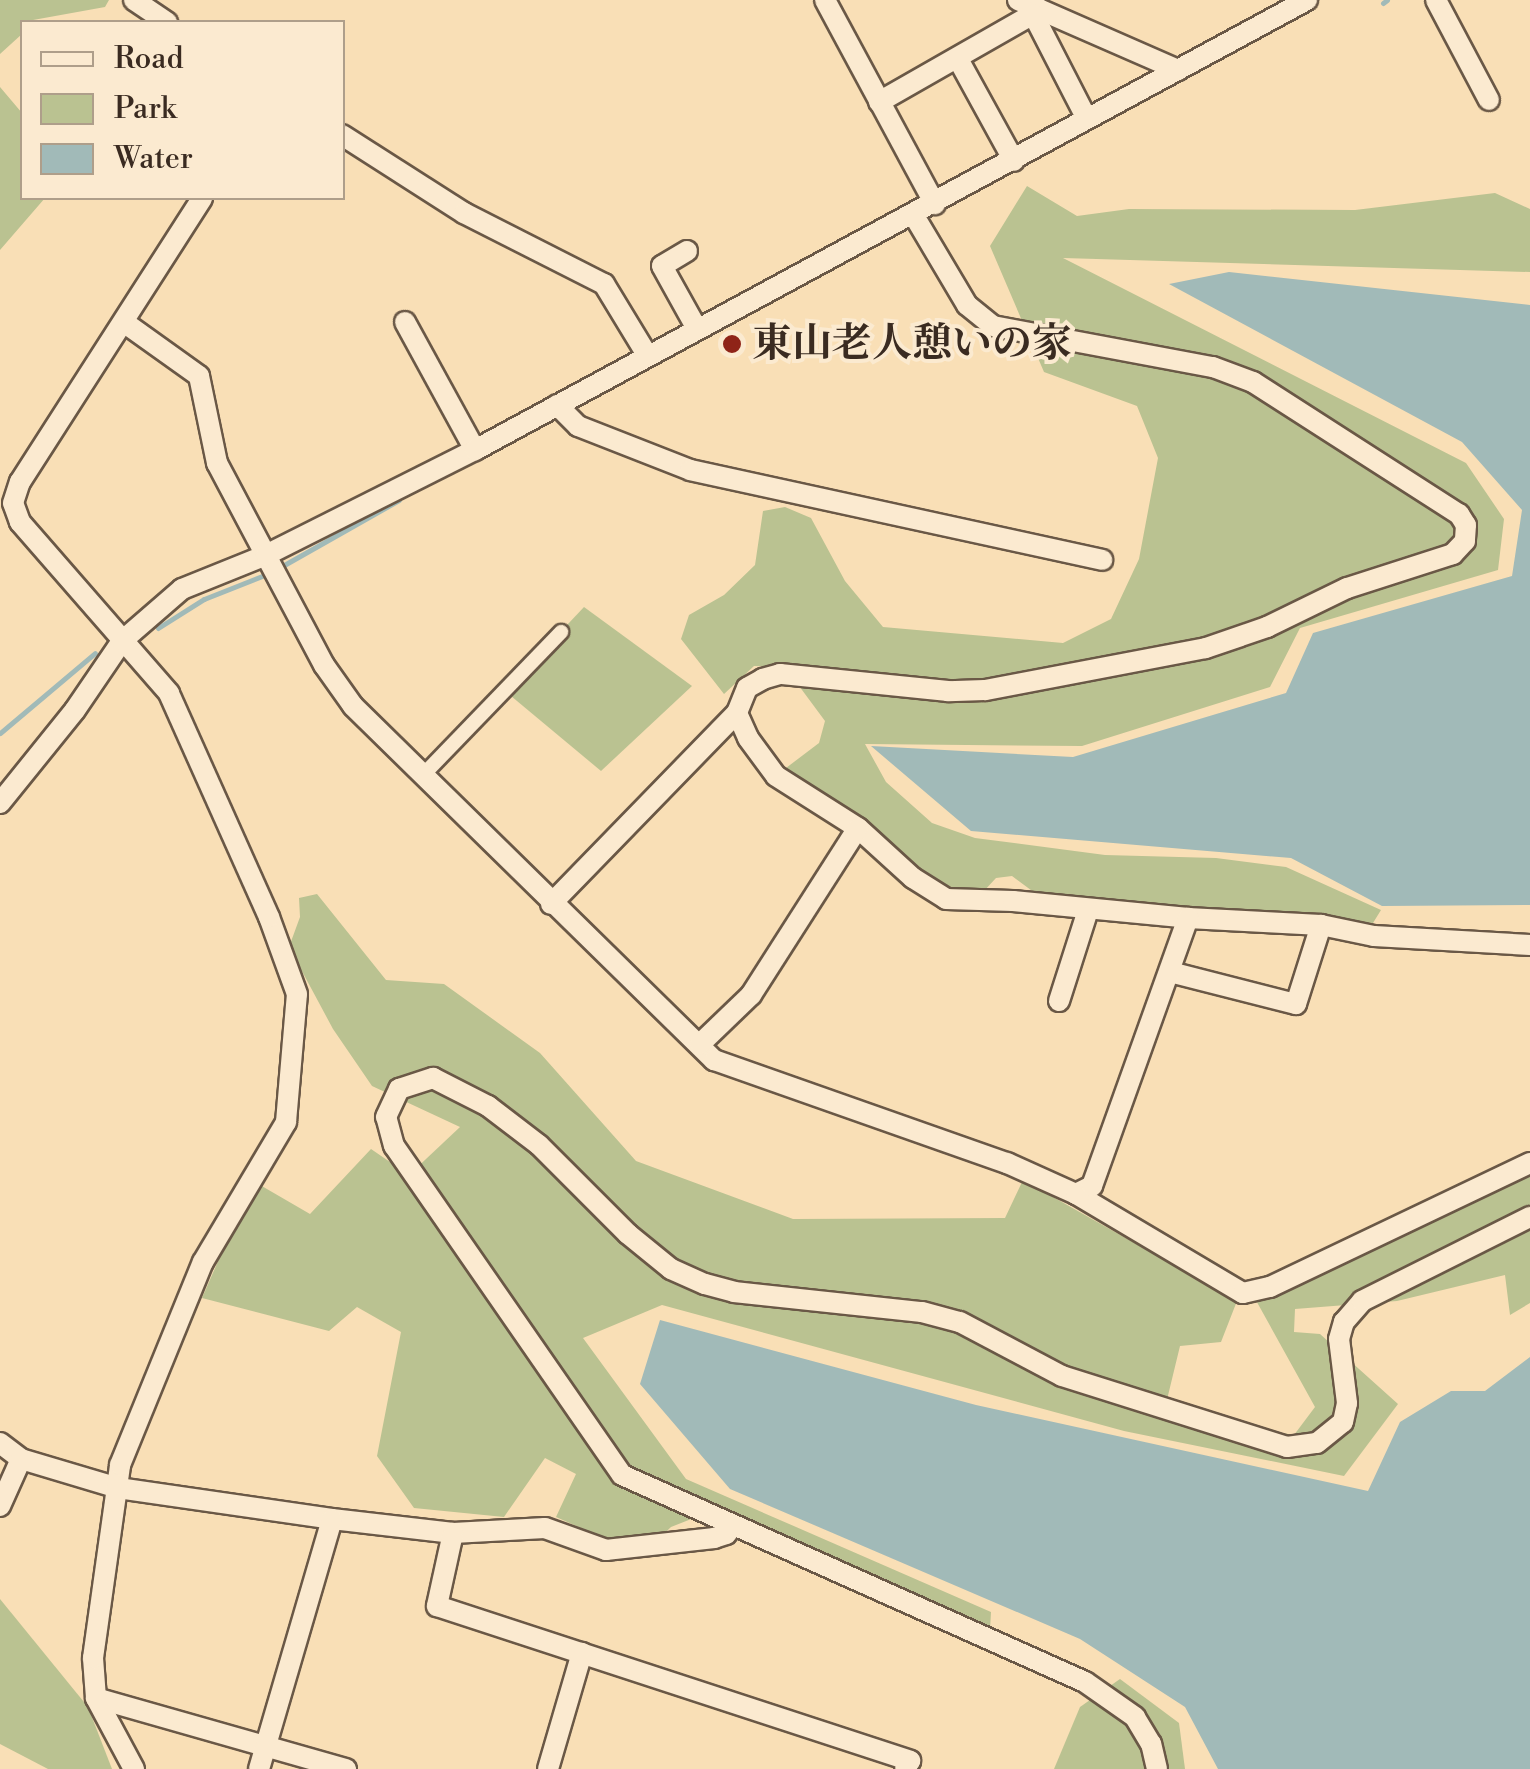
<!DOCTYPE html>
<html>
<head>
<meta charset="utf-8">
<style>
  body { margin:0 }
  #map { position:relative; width:1530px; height:1769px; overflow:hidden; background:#f9dfb6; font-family:"Libre Bodoni","Noto Serif JP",serif }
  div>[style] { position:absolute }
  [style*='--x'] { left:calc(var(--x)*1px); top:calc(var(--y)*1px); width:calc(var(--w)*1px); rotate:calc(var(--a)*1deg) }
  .green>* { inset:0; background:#bac291 }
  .water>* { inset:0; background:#a1bab8 }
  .stream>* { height:5px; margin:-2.5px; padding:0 2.5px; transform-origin:2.5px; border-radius:2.5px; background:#a1bab8 }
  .roads { filter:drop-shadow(2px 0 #6a5846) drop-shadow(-2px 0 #6a5846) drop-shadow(0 2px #6a5846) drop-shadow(0 -2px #6a5846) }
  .pedestrian>* { height:14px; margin:-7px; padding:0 7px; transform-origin:7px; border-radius:7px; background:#fbead0 }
  .minor>* { height:20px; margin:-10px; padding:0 10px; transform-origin:10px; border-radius:10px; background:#fbead0 }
  .dots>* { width:28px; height:28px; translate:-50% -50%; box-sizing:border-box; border:5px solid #fbead0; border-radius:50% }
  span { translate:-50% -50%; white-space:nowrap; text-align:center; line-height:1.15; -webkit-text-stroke:8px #fbead0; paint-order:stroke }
  .poi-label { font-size:40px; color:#3a2b21; font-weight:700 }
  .left { translate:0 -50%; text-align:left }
  .legend { position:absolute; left:20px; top:20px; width:325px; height:180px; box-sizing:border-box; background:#fbead0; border:2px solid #ae9e8a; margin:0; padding:12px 18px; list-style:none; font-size:30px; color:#3a2b21 }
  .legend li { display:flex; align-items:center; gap:20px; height:50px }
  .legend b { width:50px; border:2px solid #ae9e8a }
</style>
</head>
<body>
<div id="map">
  <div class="green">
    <i style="clip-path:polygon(0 0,109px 0,105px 7px,22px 22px,22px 34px,0 54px)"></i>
    <i style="clip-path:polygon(0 87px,22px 113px,22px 198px,45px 198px,0 250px)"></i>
    <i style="clip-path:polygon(1027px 186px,1077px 216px,1129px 209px,1355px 210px,1495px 193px,1530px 209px,1530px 272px,1063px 258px,1466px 463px,1504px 519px,1498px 570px,1300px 628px,1270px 687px,1082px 746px,865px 744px,886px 782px,932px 823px,975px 838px,1105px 855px,1216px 858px,1286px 867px,1381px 910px,1373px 923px,1039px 896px,1012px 876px,996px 878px,983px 892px,933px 884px,865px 822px,786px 768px,819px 743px,825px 721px,785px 667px,754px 666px,724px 694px,681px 639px,689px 615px,724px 595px,755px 565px,763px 511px,785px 507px,811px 518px,845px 581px,883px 627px,1063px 643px,1111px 619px,1139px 559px,1158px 458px,1137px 406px,1044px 372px,990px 246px)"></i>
    <i style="clip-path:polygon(584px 607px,692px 686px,601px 771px,505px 691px)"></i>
    <i style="clip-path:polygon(317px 894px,386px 980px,444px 984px,540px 1053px,636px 1161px,793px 1219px,1005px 1218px,1023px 1180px,1237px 1301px,1221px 1342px,1180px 1346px,1164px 1412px,1294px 1435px,1315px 1407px,1253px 1295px,1530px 1173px,1530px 1303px,1510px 1315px,1505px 1275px,1397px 1301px,1295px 1309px,1294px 1332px,1320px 1334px,1398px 1404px,1344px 1476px,1124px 1431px,662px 1305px,583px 1338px,686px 1479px,991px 1612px,990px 1630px,714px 1510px,671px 1527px,642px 1555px,556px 1517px,576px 1474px,545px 1458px,504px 1517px,414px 1508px,377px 1456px,401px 1332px,357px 1307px,329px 1331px,202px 1298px,253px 1181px,310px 1214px,371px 1149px,409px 1175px,460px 1127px,372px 1086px,333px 1029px,289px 947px,300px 917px,299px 898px)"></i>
    <i style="clip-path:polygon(0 1599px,88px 1707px,112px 1769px,48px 1769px,0 1744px)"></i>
    <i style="clip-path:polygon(1120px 1679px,1179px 1723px,1185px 1769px,1054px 1769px,1080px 1707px)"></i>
  </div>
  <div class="water">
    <i style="clip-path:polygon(1229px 272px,1530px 305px,1530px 905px,1382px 906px,1291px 858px,971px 831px,871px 746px,1073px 757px,1286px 693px,1313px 633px,1512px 576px,1522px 510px,1462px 442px,1169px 284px)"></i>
    <i style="clip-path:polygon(660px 1320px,976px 1405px,1368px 1491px,1400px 1422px,1451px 1391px,1485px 1391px,1530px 1357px,1530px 1769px,1218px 1769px,1185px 1707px,1080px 1639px,730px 1489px,640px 1384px)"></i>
  </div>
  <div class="stream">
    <i style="--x:1383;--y:3;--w:5;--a:-37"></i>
    <i style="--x:277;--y:569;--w:140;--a:-29.5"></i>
    <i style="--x:158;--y:628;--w:54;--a:-32.2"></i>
    <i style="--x:204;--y:599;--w:68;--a:-21.6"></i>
    <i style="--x:0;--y:733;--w:124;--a:-40.1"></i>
  </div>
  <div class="roads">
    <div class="pedestrian">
      <i style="--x:423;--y:775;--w:199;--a:-46"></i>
    </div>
    <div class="minor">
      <i style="--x:134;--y:0;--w:40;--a:34"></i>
      <i style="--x:825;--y:0;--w:232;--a:61.7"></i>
      <i style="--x:1018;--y:0;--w:175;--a:23.6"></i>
      <i style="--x:1436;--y:0;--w:113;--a:62.1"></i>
      <i style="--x:1039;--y:9;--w:8;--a:140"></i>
      <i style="--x:1033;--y:14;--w:118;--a:62.8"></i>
      <i style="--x:958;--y:59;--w:116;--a:61.2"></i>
      <i style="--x:879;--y:102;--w:177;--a:-29.7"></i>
      <i style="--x:342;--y:135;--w:145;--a:32.6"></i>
      <i style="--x:464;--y:213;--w:157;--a:26.9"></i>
      <i style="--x:604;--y:284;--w:81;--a:58.7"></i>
      <i style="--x:913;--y:214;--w:106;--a:59.3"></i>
      <i style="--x:967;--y:305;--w:33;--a:39"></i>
      <i style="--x:993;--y:326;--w:224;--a:10.6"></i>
      <i style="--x:1213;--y:367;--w:43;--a:20.6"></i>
      <i style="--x:1253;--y:382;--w:245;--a:32.7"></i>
      <i style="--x:1459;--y:514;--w:13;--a:58"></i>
      <i style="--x:1466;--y:525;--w:16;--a:94"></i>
      <i style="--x:1465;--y:541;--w:18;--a:133"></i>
      <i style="--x:1453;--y:554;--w:111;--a:162.2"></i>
      <i style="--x:1347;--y:588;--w:89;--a:154"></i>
      <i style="--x:1267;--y:627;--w:65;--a:161"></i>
      <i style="--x:1206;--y:648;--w:225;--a:169.2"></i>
      <i style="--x:985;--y:690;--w:37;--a:178"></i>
      <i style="--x:948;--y:691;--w:169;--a:-174.2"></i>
      <i style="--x:780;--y:674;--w:18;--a:164"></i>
      <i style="--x:763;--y:679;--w:18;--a:151"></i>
      <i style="--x:747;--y:688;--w:27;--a:112"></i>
      <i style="--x:737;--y:713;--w:27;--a:66"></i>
      <i style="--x:748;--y:738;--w:47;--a:53.6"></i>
      <i style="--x:776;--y:776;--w:97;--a:32.4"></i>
      <i style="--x:858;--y:828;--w:74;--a:42.3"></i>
      <i style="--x:913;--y:878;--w:39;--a:32"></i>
      <i style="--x:946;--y:899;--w:67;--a:1.7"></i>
      <i style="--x:1013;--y:901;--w:176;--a:5.5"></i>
      <i style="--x:1188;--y:918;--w:133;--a:3"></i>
      <i style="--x:1321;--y:925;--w:54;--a:11.7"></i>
      <i style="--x:1374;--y:936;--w:156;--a:3.3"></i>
      <i style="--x:687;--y:251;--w:29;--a:149"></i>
      <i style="--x:662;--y:266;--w:70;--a:60.9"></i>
      <i style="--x:405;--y:322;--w:146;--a:61.3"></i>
      <i style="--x:125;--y:323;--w:91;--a:35.6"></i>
      <i style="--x:199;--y:376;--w:89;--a:78.3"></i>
      <i style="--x:217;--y:463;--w:229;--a:62.1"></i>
      <i style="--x:324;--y:665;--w:50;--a:54.7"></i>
      <i style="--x:353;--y:706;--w:506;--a:44.44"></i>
      <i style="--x:714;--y:1060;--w:311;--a:19.4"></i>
      <i style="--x:1007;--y:1163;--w:76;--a:24.2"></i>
      <i style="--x:1076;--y:1194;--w:194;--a:30.7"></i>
      <i style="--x:1243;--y:1293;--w:28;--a:-13"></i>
      <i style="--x:1270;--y:1287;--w:288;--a:-25.5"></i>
      <i style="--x:557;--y:405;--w:30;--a:45"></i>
      <i style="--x:578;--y:426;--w:120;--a:21.4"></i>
      <i style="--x:690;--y:470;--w:422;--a:12.3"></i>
      <i style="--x:0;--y:803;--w:119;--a:-51.1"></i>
      <i style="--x:75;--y:710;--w:83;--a:-55.7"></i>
      <i style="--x:122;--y:641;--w:79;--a:-40.9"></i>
      <i style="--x:182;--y:589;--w:91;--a:-22"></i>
      <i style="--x:266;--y:555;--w:234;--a:-26.7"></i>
      <i style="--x:475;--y:450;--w:946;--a:-28.41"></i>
      <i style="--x:551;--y:904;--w:267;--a:-45.8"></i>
      <i style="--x:1170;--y:972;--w:130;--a:14.3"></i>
      <i style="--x:1296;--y:1004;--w:83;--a:-72.4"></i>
      <i style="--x:1059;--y:1001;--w:96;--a:-72.3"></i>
      <i style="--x:700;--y:1044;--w:71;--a:-43.9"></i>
      <i style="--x:751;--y:995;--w:198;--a:-57.4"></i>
      <i style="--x:1076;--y:1194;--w:18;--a:-27"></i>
      <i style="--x:1092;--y:1186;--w:285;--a:-70.3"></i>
      <i style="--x:0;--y:1443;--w:26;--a:37"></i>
      <i style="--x:21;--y:1459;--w:101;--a:16.6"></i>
      <i style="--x:118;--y:1488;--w:216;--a:8.2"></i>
      <i style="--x:332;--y:1519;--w:122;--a:6.6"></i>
      <i style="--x:453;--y:1533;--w:92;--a:-3.1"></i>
      <i style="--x:545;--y:1528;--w:65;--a:19.8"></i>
      <i style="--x:606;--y:1550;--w:109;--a:-6.3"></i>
      <i style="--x:714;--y:1538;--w:13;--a:-18"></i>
      <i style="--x:726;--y:1534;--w:11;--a:-49"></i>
      <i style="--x:0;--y:1506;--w:51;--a:-65.9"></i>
      <i style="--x:453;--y:1533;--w:75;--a:102.4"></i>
      <i style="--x:437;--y:1606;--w:498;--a:18.1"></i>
      <i style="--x:910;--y:1761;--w:9;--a:122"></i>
      <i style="--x:96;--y:1698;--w:260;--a:15.9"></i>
      <i style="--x:134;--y:1769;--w:81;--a:-118.2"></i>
      <i style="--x:96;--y:1698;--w:40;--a:-94.3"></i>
      <i style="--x:93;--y:1658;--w:195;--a:-82"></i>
      <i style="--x:120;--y:1465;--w:219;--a:-67.8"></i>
      <i style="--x:203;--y:1262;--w:163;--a:-59.3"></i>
      <i style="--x:286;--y:1122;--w:128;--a:-85.1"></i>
      <i style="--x:297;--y:994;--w:82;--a:-110"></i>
      <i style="--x:269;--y:917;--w:245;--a:-114.1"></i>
      <i style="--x:169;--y:693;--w:227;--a:-131.1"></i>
      <i style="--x:20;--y:522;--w:20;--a:-110"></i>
      <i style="--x:13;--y:503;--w:22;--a:-72"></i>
      <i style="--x:20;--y:482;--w:337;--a:-57.3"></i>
      <i style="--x:259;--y:1769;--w:260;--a:-73.7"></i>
      <i style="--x:548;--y:1769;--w:121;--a:-73.7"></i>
      <i style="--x:1157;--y:1769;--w:26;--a:-103"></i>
      <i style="--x:1151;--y:1744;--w:31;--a:-121"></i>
      <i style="--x:1135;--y:1717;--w:61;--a:-145"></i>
      <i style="--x:1085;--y:1682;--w:507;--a:-155.91"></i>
      <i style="--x:622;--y:1475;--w:400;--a:-124.7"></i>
      <i style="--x:394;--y:1146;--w:30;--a:-105"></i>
      <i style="--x:386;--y:1117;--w:31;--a:-65"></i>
      <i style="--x:399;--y:1089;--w:36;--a:-18"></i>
      <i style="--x:433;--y:1078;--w:62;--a:27"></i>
      <i style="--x:488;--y:1106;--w:64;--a:37.4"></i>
      <i style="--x:539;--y:1145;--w:126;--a:45"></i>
      <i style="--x:628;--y:1234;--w:55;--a:39.1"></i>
      <i style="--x:671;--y:1269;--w:37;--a:24"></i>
      <i style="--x:705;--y:1284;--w:30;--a:15"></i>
      <i style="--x:734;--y:1292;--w:189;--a:6.1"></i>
      <i style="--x:922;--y:1312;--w:39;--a:15"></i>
      <i style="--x:960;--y:1322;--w:115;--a:27.9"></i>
      <i style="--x:1062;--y:1376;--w:236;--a:17.5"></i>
      <i style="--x:1287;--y:1447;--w:30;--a:-8"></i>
      <i style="--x:1317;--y:1443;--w:33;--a:-39"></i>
      <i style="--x:1343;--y:1422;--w:19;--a:-78"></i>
      <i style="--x:1347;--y:1403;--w:64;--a:-97.1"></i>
      <i style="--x:1339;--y:1339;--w:18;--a:-74"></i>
      <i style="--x:1344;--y:1322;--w:28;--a:-49"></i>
      <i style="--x:1362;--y:1301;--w:188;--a:-26.6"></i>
    </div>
  </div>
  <div class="dots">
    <i style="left:732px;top:344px;background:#8f2418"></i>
  </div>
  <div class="poi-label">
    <span class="left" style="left:752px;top:344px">東山老人憩いの家</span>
  </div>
  <ul class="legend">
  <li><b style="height:12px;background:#fbead0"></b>Road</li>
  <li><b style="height:28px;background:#bac291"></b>Park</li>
  <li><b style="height:28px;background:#a1bab8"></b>Water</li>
  </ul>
</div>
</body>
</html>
